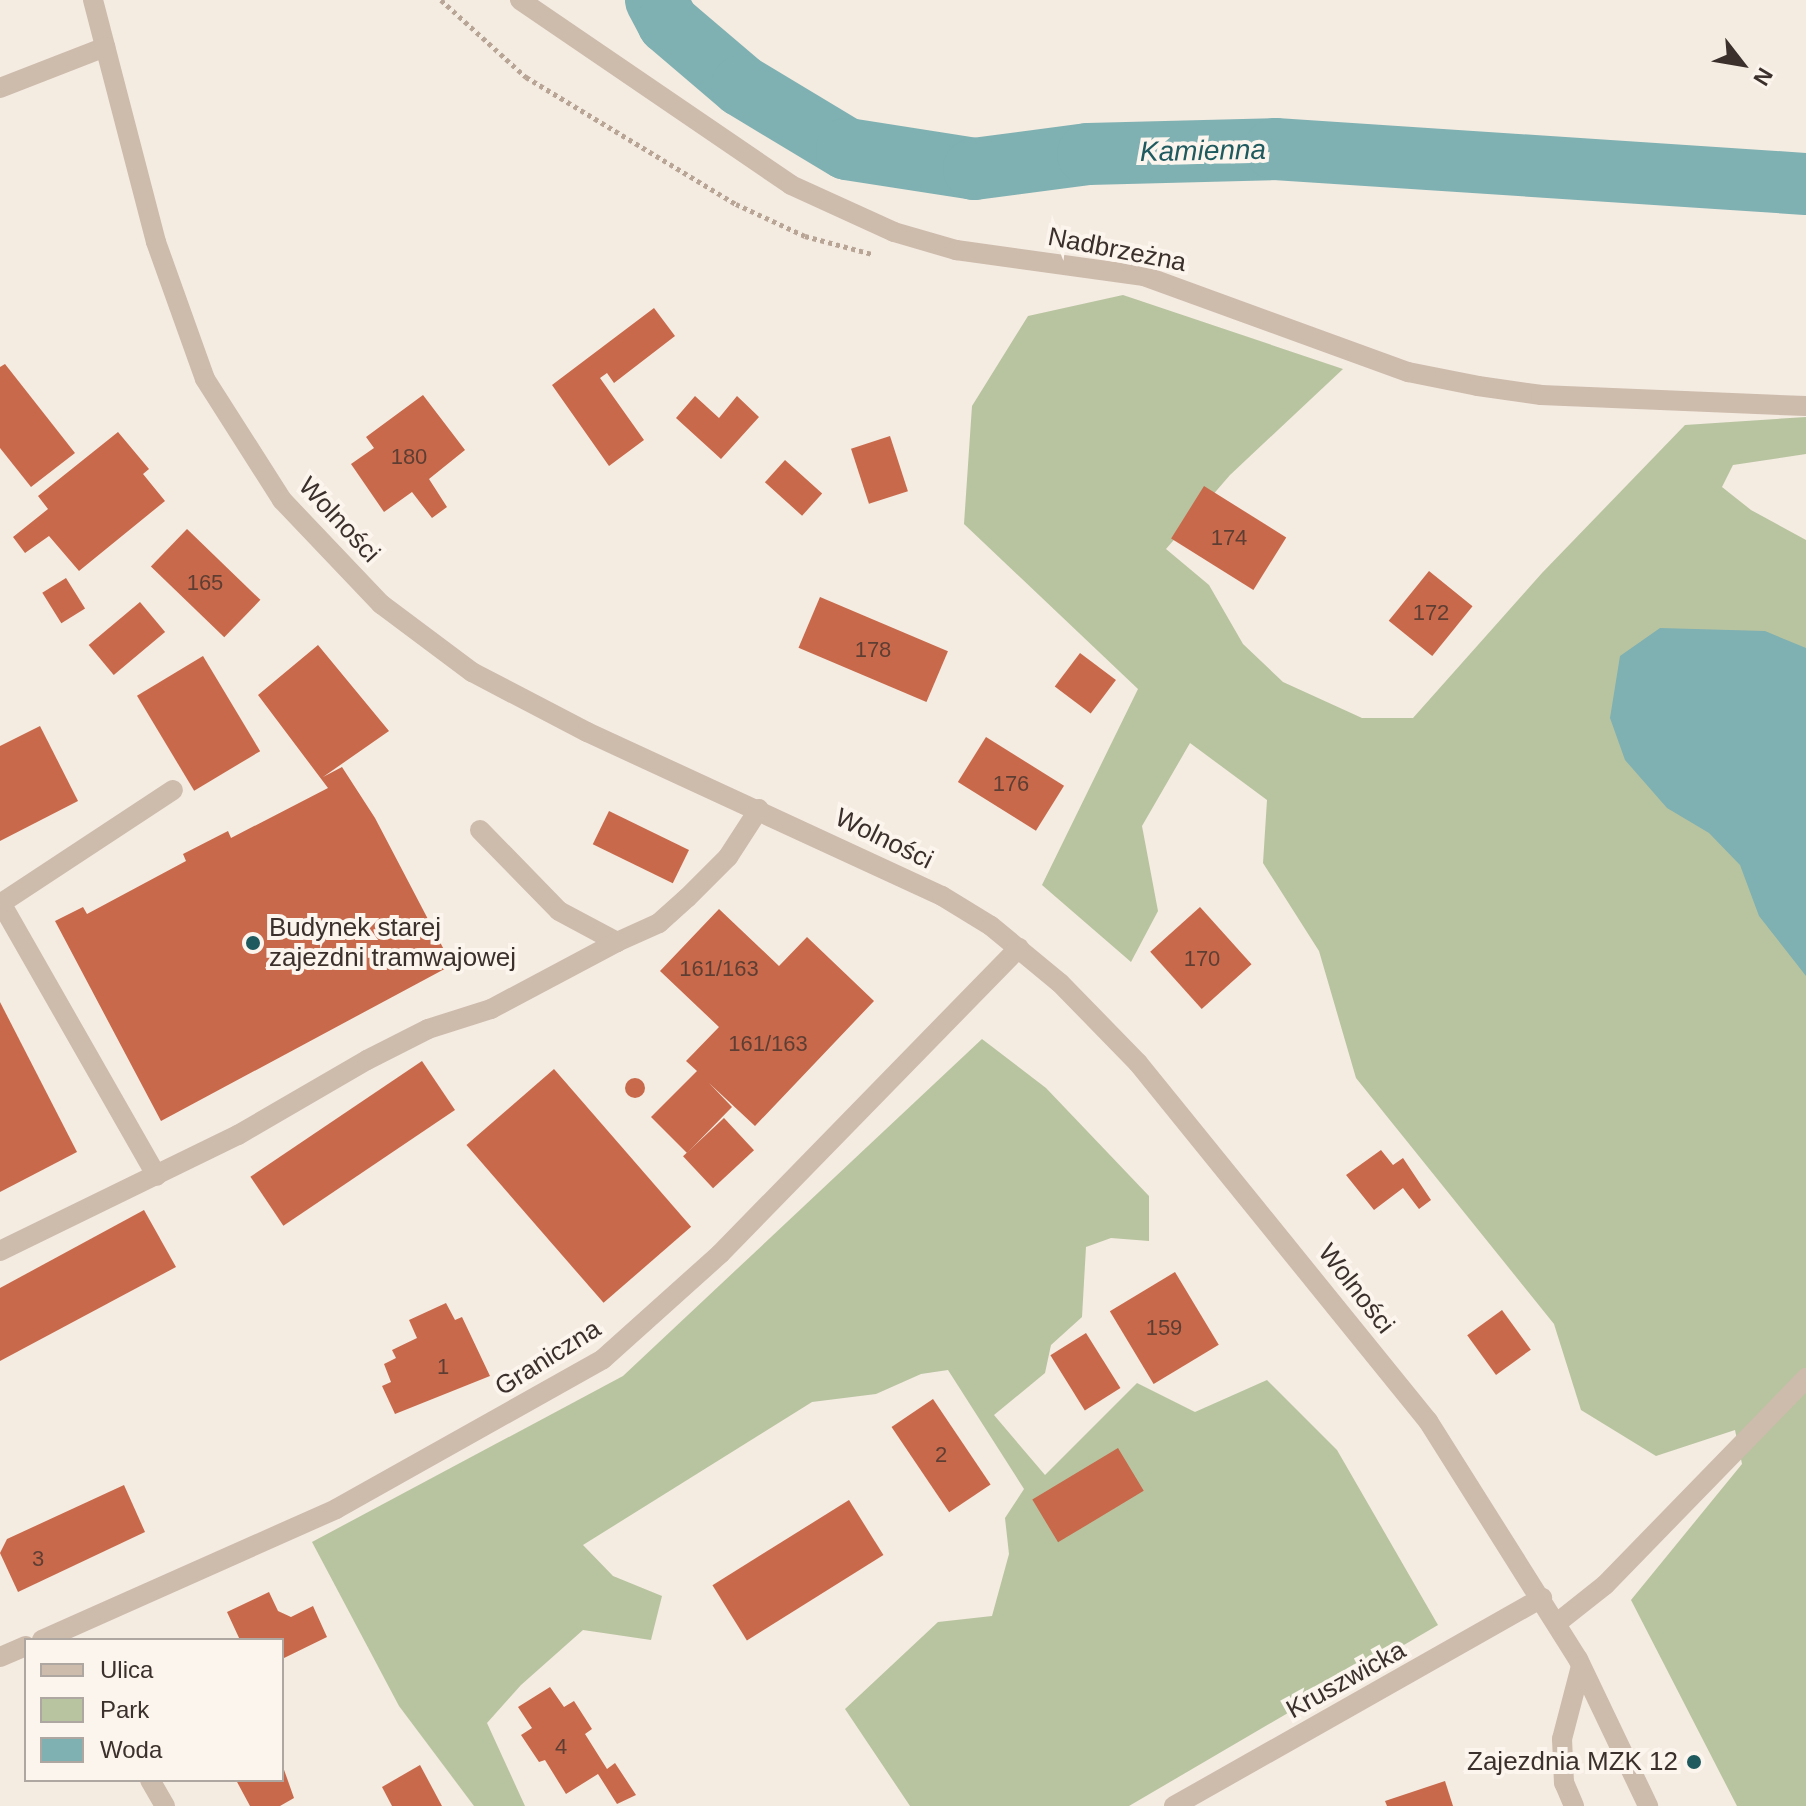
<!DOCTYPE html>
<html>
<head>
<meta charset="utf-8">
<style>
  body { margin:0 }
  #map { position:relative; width:1806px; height:1806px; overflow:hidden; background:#f4ebe1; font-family:Helvetica,sans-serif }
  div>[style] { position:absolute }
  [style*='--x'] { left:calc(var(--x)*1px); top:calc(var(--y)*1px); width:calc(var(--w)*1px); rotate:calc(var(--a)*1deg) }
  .green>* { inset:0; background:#b8c4a0 }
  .water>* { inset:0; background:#7fb0b2 }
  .river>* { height:62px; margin:-31px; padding:0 31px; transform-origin:31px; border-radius:31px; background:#7fb0b2 }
  .building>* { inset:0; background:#c8694b; transform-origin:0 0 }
  .round { border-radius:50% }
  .path>* { height:5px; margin-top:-2.5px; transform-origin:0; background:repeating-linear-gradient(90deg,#b9a596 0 4px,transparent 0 8px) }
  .minor>* { height:20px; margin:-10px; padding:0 10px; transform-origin:10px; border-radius:10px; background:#cdbbac }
  .dots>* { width:22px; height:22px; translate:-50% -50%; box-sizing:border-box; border:4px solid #fbf5ee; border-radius:50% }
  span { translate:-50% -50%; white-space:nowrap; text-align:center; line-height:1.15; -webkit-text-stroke:8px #fbf5ee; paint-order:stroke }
  .number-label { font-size:22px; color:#5e3e33 }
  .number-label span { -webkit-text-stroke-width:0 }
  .street-label { font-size:26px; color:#3b302b }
  .poi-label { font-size:26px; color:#3b302b }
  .left { translate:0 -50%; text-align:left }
  .right { translate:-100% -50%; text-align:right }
  .water-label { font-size:28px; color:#1f5a5e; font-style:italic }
  .legend { position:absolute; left:24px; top:1638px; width:260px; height:144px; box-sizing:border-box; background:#fbf5ee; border:2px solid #aea6a0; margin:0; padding:10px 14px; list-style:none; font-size:24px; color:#3b302b }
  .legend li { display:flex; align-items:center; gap:16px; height:40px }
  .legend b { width:40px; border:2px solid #aea6a0 }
  .north { position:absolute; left:1702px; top:24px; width:80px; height:80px; -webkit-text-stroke:6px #fbf5ee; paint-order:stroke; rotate:121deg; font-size:22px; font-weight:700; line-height:32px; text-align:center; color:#3b302b }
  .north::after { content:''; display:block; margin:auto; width:28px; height:36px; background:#3b302b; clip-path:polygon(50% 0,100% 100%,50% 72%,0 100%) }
</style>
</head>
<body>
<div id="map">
  <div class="green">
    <i style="clip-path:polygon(1123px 295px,1343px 369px,1230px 475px,1166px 549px,1209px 585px,1243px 644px,1283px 682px,1362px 718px,1413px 718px,1542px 573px,1685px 425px,1806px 417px,1806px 454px,1733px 465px,1722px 487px,1751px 510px,1806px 540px,1806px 1806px,1737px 1806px,1631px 1600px,1742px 1464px,1735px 1430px,1656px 1456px,1581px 1410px,1554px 1324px,1356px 1078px,1319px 951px,1263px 863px,1267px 800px,1190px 743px,1142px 826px,1158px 911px,1131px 962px,1042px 885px,1138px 689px,964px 524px,972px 406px,1028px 316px)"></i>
    <i style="clip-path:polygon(982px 1039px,1046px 1088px,1149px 1196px,1149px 1241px,1111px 1238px,1086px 1247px,1082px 1317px,1051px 1345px,1045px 1373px,994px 1415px,1045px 1475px,1137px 1383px,1195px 1412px,1267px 1380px,1337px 1450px,1438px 1625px,1129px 1806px,910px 1806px,845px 1709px,938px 1622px,992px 1616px,1009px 1554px,1005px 1518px,1024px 1489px,948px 1370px,921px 1374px,876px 1394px,812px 1402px,583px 1545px,613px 1576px,662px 1596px,651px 1640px,583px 1630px,521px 1685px,487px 1723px,525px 1806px,474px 1806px,399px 1706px,312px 1542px,623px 1376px)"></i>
  </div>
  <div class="water">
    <i style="clip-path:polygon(1660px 628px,1765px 631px,1806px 648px,1806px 976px,1759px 916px,1740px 865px,1709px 833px,1667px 808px,1625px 760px,1610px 718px,1620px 656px)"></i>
  </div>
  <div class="river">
    <i style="--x:656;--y:0;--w:26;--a:62"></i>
    <i style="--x:668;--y:23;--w:97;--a:40.4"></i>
    <i style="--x:742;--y:86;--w:122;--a:31"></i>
    <i style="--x:847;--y:149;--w:129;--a:8.9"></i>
    <i style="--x:974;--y:169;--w:115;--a:-7.5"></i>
    <i style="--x:1088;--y:154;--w:187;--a:-1.5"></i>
    <i style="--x:1275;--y:149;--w:532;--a:3.77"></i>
  </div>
  <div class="building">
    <i style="clip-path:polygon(654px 308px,675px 336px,614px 383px,607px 373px,600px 378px,644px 440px,609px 466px,552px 385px)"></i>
    <i style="clip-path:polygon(5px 364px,75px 453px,31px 487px,0 448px,0 367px)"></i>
    <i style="clip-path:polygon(423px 395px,465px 450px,429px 479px,447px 507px,432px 518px,412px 492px,384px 512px,351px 464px,374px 448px,366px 437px)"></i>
    <i style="clip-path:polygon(695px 396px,719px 418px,737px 396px,759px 417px,721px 459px,676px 418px)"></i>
    <i style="clip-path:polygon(118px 432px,149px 469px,143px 474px,165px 501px,79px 571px,49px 536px,25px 553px,13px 537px,48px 509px,38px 496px)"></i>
    <i style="left:890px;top:436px;width:58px;height:41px;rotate:72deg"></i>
    <i style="left:785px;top:460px;width:50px;height:30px;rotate:42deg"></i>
    <i style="left:1204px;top:486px;width:97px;height:62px;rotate:32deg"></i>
    <i style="left:187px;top:529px;width:102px;height:52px;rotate:44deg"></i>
    <i style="left:1429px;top:571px;width:56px;height:64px;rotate:39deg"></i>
    <i style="left:66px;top:578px;width:36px;height:28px;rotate:58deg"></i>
    <i style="left:820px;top:597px;width:139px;height:55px;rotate:23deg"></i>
    <i style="left:140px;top:602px;width:39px;height:67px;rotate:50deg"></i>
    <i style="clip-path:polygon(318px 645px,389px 731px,323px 777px,342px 767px,375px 818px,452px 965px,161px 1121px,55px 921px,83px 907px,87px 914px,186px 861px,183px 854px,228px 831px,231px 838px,328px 788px,258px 695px)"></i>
    <i style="left:1080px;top:653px;width:45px;height:42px;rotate:37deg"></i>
    <i style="left:203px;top:656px;width:111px;height:77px;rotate:59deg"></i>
    <i style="clip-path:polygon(40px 726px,78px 801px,0 841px,0 746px)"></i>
    <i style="left:986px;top:737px;width:92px;height:53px;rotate:32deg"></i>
    <i style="left:609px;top:811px;width:89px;height:37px;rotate:26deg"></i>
    <i style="left:1200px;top:907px;width:77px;height:67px;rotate:48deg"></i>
    <i style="clip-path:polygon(719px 909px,779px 966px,807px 937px,874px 1001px,755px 1126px,709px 1083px,732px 1107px,687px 1153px,651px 1117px,697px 1071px,686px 1061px,719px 1027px,660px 971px)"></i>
    <i style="clip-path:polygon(0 1002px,77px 1152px,0 1192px)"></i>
    <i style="left:422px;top:1061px;width:59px;height:207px;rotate:56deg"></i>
    <i style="left:554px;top:1069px;width:209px;height:116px;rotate:49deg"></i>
    <i class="round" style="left:625px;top:1078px;width:20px;height:20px"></i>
    <i style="left:724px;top:1118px;width:44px;height:56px;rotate:47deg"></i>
    <i style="clip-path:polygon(1381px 1150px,1393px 1165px,1403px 1158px,1431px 1200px,1419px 1209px,1403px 1188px,1374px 1210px,1346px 1175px)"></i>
    <i style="clip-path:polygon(144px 1210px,176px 1267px,0 1361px,0 1288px)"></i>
    <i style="left:1175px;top:1272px;width:85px;height:76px;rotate:59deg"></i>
    <i style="clip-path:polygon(446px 1303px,455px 1320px,462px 1317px,490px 1376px,395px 1414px,382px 1386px,391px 1382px,384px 1364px,396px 1358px,392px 1350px,417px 1338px,409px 1320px)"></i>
    <i style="left:1502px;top:1310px;width:49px;height:43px;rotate:54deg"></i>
    <i style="left:1086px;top:1333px;width:65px;height:42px;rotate:58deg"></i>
    <i style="left:933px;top:1399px;width:103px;height:50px;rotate:56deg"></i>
    <i style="left:1118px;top:1448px;width:50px;height:100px;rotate:59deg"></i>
    <i style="clip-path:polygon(124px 1485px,145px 1532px,18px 1592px,0 1553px,7px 1539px)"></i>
    <i style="left:849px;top:1500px;width:65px;height:161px;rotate:58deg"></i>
    <i style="clip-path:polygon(269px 1592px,278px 1611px,291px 1617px,313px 1606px,327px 1637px,282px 1659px,282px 1640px,240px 1640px,227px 1612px)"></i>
    <i style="clip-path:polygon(550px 1687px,564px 1707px,574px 1701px,592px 1729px,585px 1734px,607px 1769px,615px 1763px,636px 1795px,617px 1804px,598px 1774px,566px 1794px,545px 1760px,539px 1762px,521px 1735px,532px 1728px,518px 1707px)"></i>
    <i style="clip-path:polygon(282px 1764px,294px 1798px,280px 1806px,250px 1806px,236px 1780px,282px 1780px)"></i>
    <i style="clip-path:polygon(420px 1765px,442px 1806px,392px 1806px,382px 1787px)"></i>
    <i style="clip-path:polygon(1445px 1781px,1453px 1806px,1387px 1806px,1385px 1801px)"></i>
  </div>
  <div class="path">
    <i style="--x:441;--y:0;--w:115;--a:42.2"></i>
    <i style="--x:526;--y:77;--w:245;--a:31.2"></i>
    <i style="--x:736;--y:204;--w:76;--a:24.9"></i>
    <i style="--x:805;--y:236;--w:69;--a:15"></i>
  </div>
  <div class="minor">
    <i style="--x:93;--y:0;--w:250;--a:75.4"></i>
    <i style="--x:156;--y:242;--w:145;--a:70.3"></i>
    <i style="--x:205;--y:379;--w:143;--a:57.5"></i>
    <i style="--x:282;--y:500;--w:144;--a:46.4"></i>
    <i style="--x:381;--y:604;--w:114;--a:36.8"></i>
    <i style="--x:472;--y:672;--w:130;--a:27.6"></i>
    <i style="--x:587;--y:732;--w:391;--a:24.8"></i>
    <i style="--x:942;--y:896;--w:57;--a:31.5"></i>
    <i style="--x:991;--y:926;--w:89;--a:39.6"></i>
    <i style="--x:1060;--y:983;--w:112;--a:45.7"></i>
    <i style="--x:1138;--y:1063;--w:461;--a:51"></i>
    <i style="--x:1428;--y:1421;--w:281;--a:57.8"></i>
    <i style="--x:1578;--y:1659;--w:163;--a:64.5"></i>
    <i style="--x:520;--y:0;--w:328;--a:34.3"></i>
    <i style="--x:791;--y:185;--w:113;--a:24.5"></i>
    <i style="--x:894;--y:232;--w:65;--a:16.2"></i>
    <i style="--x:956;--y:250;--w:190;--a:7.9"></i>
    <i style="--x:1144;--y:276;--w:281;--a:20"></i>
    <i style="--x:1408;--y:372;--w:71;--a:11.3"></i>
    <i style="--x:1478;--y:386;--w:64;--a:8.1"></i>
    <i style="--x:1541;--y:395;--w:265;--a:2.4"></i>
    <i style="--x:0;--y:88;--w:113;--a:-21.3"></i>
    <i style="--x:480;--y:830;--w:113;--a:45.7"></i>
    <i style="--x:559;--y:911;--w:66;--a:28.1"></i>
    <i style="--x:617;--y:942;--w:46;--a:-24.3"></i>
    <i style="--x:659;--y:923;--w:38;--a:-42"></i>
    <i style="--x:687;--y:898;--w:58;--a:-45"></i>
    <i style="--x:728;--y:857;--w:57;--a:-57.1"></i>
    <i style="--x:1;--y:903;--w:314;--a:60.3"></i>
    <i style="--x:0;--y:904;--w:207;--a:-33.4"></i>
    <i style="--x:0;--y:1251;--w:265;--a:-26"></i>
    <i style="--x:238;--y:1135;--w:149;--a:-30.2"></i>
    <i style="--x:367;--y:1060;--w:68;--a:-26.9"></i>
    <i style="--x:428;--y:1029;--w:66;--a:-17.6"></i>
    <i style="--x:491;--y:1009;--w:143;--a:-28"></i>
    <i style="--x:1557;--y:1623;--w:61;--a:-38.4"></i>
    <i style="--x:1605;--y:1585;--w:289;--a:-45.8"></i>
    <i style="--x:42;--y:1640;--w:322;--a:-24"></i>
    <i style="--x:336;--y:1509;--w:306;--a:-29.3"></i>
    <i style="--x:603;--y:1359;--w:157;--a:-41.9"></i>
    <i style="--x:720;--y:1254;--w:428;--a:-45.7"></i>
    <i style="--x:0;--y:1657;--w:28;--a:-23"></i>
    <i style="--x:150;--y:1780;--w:30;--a:60"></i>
    <i style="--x:1174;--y:1806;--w:423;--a:-29.5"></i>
    <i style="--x:1574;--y:1806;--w:25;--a:-113"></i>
    <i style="--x:1564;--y:1783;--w:44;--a:-92.6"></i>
    <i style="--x:1562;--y:1739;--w:75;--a:-75.4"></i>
  </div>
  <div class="dots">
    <i style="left:253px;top:943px;background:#1f5a5e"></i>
    <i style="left:1694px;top:1762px;background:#1f5a5e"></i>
  </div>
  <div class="number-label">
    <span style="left:409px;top:457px">180</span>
    <span style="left:1229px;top:538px">174</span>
    <span style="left:205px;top:583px">165</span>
    <span style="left:1431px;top:613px">172</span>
    <span style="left:873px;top:650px">178</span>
    <span style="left:1011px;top:784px">176</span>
    <span style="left:1202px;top:959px">170</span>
    <span style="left:719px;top:969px">161/163</span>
    <span style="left:768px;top:1044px">161/163</span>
    <span style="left:1164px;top:1328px">159</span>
    <span style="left:443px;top:1367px">1</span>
    <span style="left:941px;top:1455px">2</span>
    <span style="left:38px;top:1559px">3</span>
    <span style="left:561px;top:1747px">4</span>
  </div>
  <div class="street-label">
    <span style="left:1117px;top:250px;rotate:11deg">Nadbrzeżna</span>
    <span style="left:339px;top:520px;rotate:47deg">Wolności</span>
    <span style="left:884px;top:839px;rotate:26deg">Wolności</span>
    <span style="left:1356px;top:1289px;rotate:52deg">Wolności</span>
    <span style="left:548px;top:1358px;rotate:-32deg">Graniczna</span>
    <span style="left:1346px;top:1680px;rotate:-29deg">Kruszwicka</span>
  </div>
  <div class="poi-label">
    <span class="left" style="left:269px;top:943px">Budynek starej<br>zajezdni tramwajowej</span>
    <span class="right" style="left:1678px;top:1762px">Zajezdnia MZK 12</span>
  </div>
  <div class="water-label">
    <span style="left:1203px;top:151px;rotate:-1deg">Kamienna</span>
  </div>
  <ul class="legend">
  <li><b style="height:10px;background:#cdbbac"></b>Ulica</li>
  <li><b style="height:22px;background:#b8c4a0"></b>Park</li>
  <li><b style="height:22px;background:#7fb0b2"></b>Woda</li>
  </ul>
  <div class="north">N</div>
</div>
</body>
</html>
